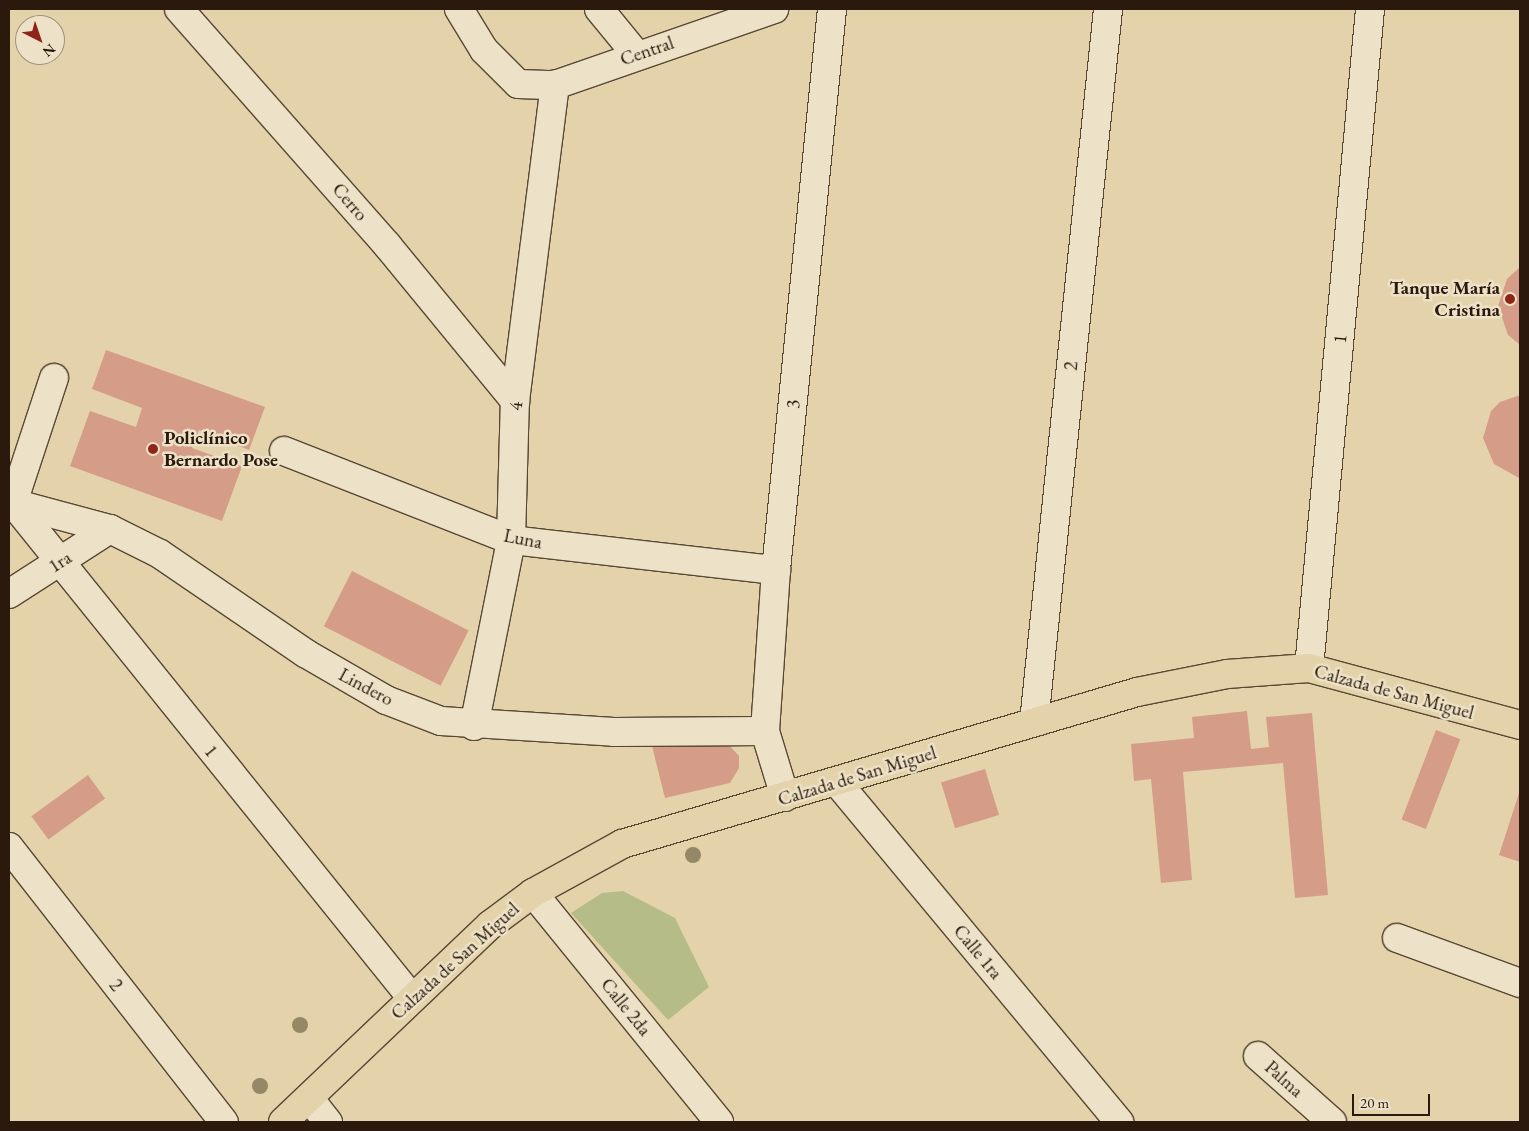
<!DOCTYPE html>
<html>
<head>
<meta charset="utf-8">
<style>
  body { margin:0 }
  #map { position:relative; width:1529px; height:1131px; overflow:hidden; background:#e4d3aa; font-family:"EB Garamond",serif }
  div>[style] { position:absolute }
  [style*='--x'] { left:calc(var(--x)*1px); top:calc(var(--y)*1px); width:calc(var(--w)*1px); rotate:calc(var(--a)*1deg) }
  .green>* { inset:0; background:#b6bc87 }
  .building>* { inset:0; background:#d59c87; transform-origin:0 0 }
  .roads { filter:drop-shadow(1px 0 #584834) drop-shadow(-1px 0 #584834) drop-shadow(0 1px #584834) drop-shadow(0 -1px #584834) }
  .minor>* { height:28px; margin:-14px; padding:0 14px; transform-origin:14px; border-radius:14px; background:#ede2c8 }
  .major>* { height:28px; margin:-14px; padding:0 14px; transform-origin:14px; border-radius:14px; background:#e4d3aa }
  .trees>* { width:16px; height:16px; margin:-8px; border-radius:50%; background:#958867 }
  .dots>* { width:14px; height:14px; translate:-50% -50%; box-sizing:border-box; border:2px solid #ede2c8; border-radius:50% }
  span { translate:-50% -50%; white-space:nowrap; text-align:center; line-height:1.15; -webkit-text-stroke:5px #ede2c8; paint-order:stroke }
  .street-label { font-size:19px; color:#2a190c }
  .poi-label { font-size:19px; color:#2a190c; font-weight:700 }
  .right { translate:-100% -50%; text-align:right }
  .left { translate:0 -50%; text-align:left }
  .frame { position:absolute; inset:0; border:10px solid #2a190c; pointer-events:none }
  .north { position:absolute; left:15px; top:15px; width:50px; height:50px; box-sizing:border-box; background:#ede2c8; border:1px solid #9f927d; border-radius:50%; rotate:139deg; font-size:14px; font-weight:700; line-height:20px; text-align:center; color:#2a190c }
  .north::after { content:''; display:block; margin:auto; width:18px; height:22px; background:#8f2418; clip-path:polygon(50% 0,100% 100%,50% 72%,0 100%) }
  .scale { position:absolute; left:1352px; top:1094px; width:78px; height:22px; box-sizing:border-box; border:2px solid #2a190c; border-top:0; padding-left:6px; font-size:15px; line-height:18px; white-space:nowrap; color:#2a190c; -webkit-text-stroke:4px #ede2c8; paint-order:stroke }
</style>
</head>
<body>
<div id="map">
  <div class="green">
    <i style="clip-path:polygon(623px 891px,675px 918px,709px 987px,668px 1020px,571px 913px,602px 893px)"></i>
  </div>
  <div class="building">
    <i style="clip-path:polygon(1520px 267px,1520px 345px,1508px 335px,1498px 306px,1507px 279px)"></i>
    <i style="clip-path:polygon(106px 350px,265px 407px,249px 450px,199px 430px,192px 448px,242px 466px,222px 521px,70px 466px,90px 411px,136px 427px,142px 408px,92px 389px)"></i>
    <i style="clip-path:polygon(1520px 395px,1520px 478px,1519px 478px,1494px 464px,1483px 438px,1491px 411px,1500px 402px)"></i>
    <i style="left:352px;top:571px;width:131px;height:62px;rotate:27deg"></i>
    <i style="clip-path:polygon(1247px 711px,1251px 749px,1269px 747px,1266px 717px,1312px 713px,1328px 895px,1295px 898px,1283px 763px,1183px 772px,1192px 880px,1161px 883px,1151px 779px,1134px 781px,1131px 744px,1194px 738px,1192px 717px)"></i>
    <i style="left:1436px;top:730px;width:26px;height:96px;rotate:21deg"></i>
    <i style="clip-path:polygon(651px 742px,729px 745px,739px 756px,739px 768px,730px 783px,665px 798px)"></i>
    <i style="left:985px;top:769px;width:48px;height:46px;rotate:73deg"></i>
    <i style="left:88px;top:775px;width:29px;height:70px;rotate:54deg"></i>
    <i style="clip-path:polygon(1520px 790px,1520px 862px,1499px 855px)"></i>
  </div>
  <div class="roads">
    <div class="minor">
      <i style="--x:179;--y:9;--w:315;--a:48.6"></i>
      <i style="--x:387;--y:245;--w:202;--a:50.6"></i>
      <i style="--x:459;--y:9;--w:48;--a:58.6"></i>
      <i style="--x:484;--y:50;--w:48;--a:45"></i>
      <i style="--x:518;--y:84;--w:37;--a:2"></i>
      <i style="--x:555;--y:85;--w:232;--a:-19.1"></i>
      <i style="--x:599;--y:9;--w:58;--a:50.6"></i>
      <i style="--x:54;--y:378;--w:132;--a:108.2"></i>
      <i style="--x:13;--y:503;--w:634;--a:51.14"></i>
      <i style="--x:284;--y:451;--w:244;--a:21.4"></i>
      <i style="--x:511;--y:540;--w:267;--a:6.5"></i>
      <i style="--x:9;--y:502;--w:105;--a:15"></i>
      <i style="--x:110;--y:529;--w:56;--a:26.6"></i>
      <i style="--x:160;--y:554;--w:176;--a:34.3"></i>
      <i style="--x:305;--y:653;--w:94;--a:30.1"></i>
      <i style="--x:386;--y:700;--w:59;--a:20.9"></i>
      <i style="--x:441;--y:721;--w:173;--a:3.6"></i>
      <i style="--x:614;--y:732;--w:151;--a:-0.4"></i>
      <i style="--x:9;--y:594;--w:120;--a:-32.8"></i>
      <i style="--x:1309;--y:668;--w:662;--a:-84.71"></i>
      <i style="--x:1034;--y:722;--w:717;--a:-84.07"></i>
      <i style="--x:474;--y:726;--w:190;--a:-78.7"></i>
      <i style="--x:511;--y:540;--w:139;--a:-88.4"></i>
      <i style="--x:515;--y:401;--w:319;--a:-82.8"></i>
      <i style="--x:837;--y:782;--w:442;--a:50.3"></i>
      <i style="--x:785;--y:797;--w:69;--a:-106.9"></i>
      <i style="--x:765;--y:731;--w:161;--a:-86.1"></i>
      <i style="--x:776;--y:570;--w:564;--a:-84.3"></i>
      <i style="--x:9;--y:847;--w:349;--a:52"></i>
      <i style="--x:533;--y:893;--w:295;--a:50.9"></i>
      <i style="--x:1397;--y:938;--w:131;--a:20.1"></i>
      <i style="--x:1258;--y:1056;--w:99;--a:41.7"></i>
      <i style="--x:309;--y:1098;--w:31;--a:52"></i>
    </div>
    <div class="major">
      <i style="--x:283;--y:1122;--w:286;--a:-43.6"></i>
      <i style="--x:490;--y:925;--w:54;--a:-36.7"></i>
      <i style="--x:533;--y:893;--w:102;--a:-28.8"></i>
      <i style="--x:622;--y:844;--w:537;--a:-16.44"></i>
      <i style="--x:1137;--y:692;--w:92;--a:-11.3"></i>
      <i style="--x:1227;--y:674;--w:82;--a:-4.2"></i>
      <i style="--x:1309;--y:668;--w:219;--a:15.1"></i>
    </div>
  </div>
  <div class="trees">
    <i style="left:693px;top:855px"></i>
    <i style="left:300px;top:1025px"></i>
    <i style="left:260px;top:1086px"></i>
  </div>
  <div class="dots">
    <i style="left:1510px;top:299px;background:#8f2418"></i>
    <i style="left:153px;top:449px;background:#8f2418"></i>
  </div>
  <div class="street-label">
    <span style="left:647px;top:51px;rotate:-19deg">Central</span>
    <span style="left:350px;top:202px;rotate:49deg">Cerro</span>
    <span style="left:1340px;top:339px;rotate:-85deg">1</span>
    <span style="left:1071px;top:366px;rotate:-84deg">2</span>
    <span style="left:793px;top:404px;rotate:-84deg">3</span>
    <span style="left:516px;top:406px;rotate:-84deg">4</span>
    <span style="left:523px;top:539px;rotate:11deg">Luna</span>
    <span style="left:60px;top:562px;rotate:-33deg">1ra</span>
    <span style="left:366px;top:687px;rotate:28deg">Lindero</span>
    <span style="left:1394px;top:692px;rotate:15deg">Calzada de San Miguel</span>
    <span style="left:211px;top:751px;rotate:51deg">1</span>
    <span style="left:857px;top:776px;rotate:-17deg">Calzada de San Miguel</span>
    <span style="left:978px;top:952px;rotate:50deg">Calle 1ra</span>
    <span style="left:455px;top:961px;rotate:-42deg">Calzada de San Miguel</span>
    <span style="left:116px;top:985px;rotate:52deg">2</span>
    <span style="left:626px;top:1007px;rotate:51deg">Calle 2da</span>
    <span style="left:1284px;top:1079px;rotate:42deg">Palma</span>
  </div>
  <div class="poi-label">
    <span class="right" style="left:1500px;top:299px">Tanque María<br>Cristina</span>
    <span class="left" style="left:164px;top:449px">Policlínico<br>Bernardo Pose</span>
  </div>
  <div class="frame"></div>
  <div class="north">N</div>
  <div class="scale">20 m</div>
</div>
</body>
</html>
